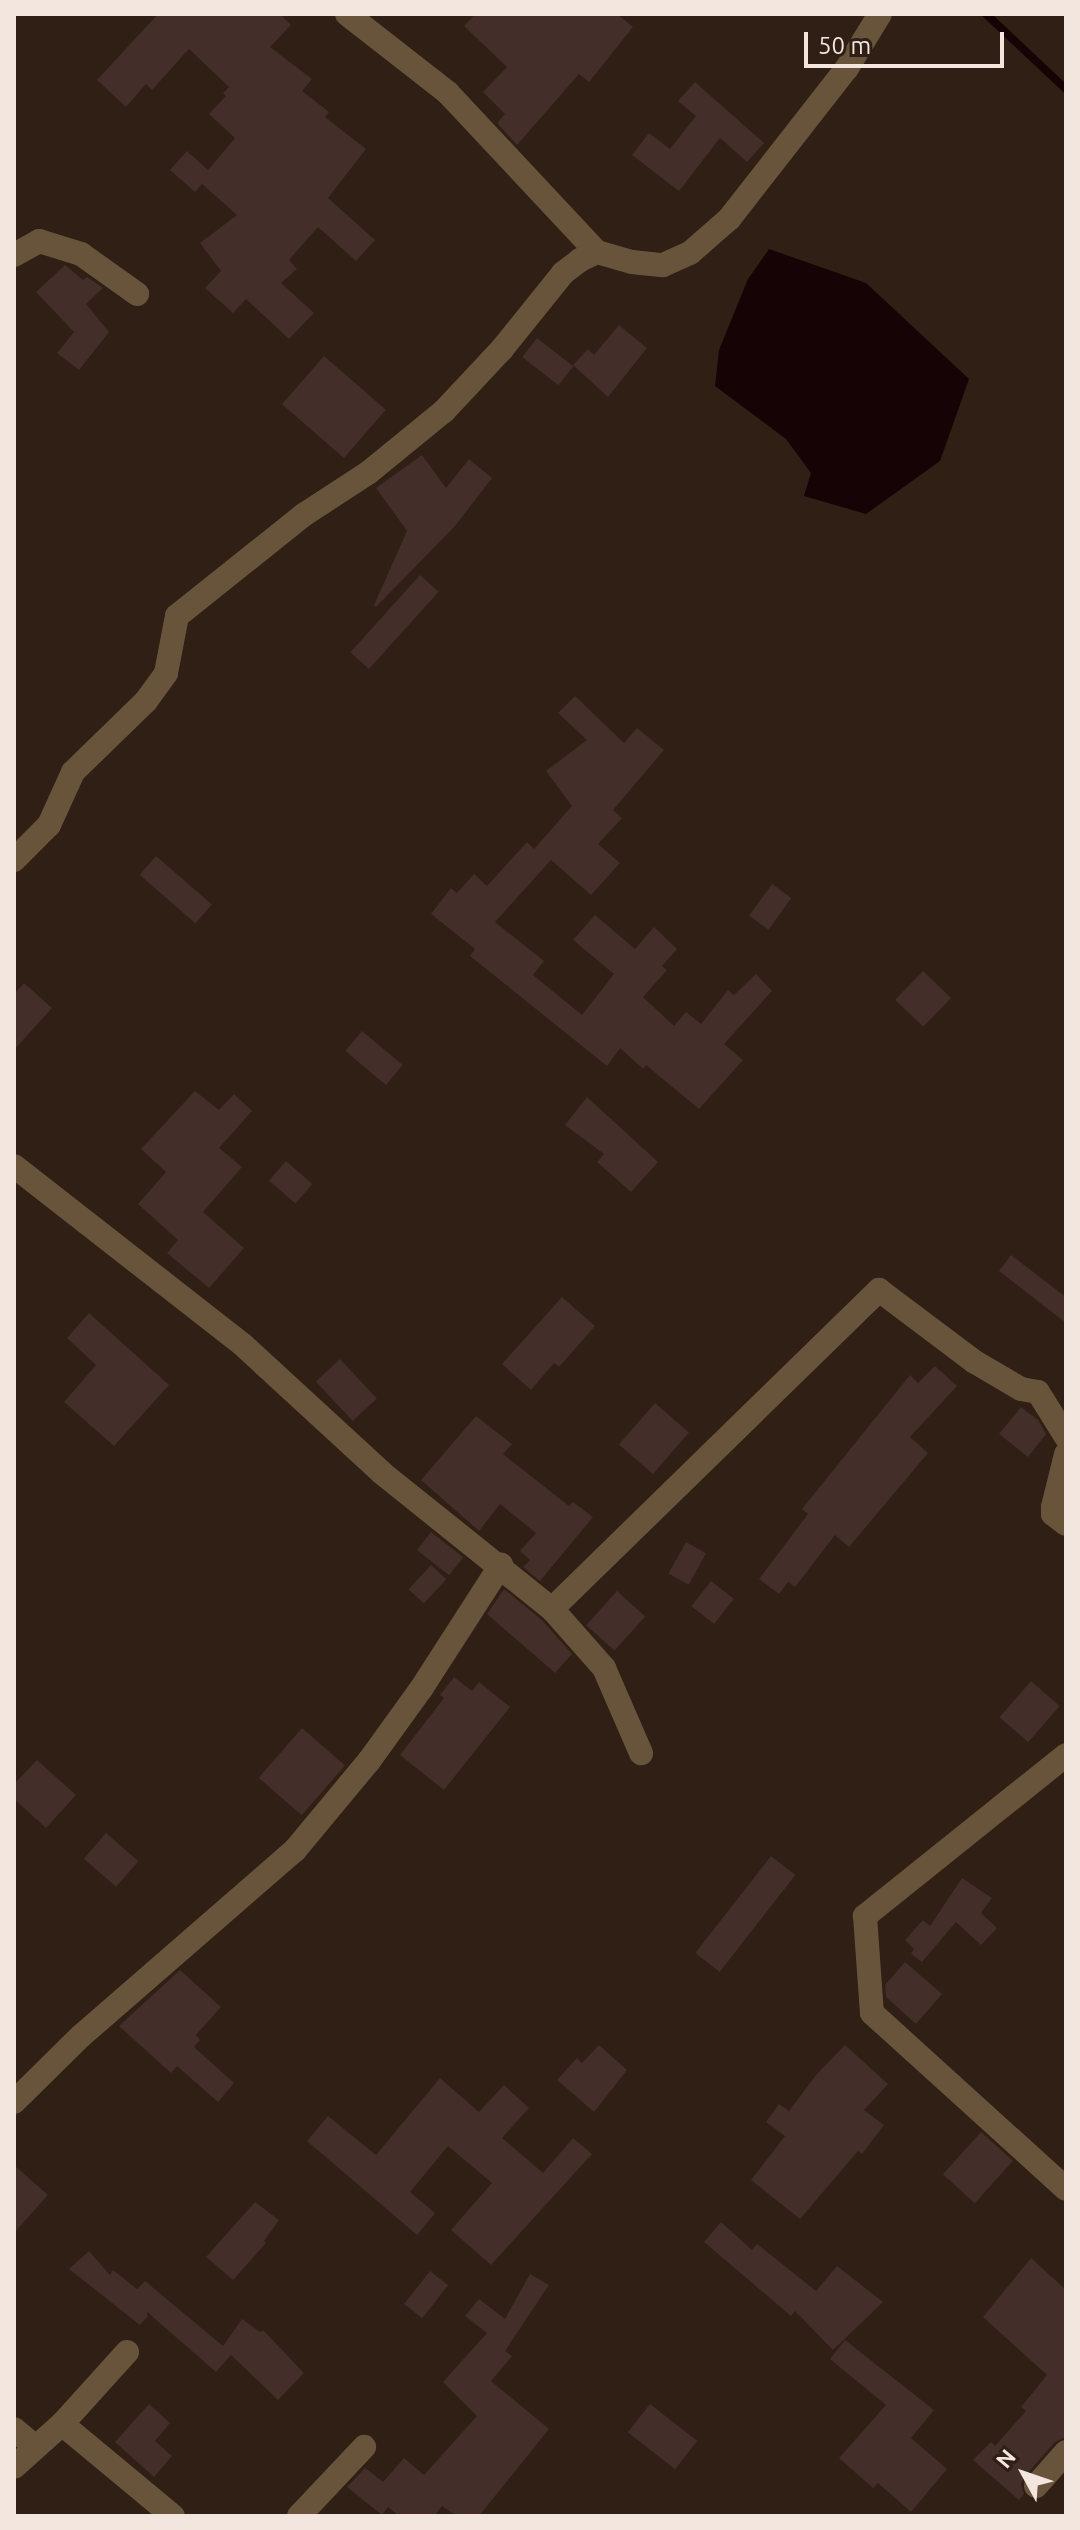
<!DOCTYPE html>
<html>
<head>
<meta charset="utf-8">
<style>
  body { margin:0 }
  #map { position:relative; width:1080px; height:2530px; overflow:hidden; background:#2f1f14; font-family:Ubuntu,sans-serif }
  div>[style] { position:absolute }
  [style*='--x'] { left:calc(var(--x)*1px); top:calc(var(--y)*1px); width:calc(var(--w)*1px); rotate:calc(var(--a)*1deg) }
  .water>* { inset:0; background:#160306 }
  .stream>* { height:8px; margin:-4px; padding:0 4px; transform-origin:4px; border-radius:4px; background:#160306 }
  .building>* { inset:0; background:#432e2a; transform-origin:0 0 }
  .minor>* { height:24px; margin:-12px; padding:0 12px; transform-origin:12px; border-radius:12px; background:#67543b }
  span { translate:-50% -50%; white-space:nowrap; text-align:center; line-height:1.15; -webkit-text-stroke:6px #2f1f14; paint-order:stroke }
  .frame { position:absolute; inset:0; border:16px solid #f2e6df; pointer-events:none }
  .north { position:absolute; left:984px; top:2434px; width:80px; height:80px; -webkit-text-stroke:6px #2f1f14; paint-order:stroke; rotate:310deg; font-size:22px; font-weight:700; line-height:32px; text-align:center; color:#f2e6df }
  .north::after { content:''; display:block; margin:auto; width:28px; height:36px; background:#f2e6df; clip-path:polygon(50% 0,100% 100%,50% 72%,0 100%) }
  .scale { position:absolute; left:804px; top:32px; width:200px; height:36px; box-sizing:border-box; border:4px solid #f2e6df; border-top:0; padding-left:10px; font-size:24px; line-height:28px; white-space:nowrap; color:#f2e6df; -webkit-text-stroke:6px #2f1f14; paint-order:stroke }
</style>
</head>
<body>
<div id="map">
  <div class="water">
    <i style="clip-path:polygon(769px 249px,866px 283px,969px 379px,940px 461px,866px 514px,804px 496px,811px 473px,786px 439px,715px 386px,719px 350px,748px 279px)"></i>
  </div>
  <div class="stream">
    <i style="--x:986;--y:14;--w:110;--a:43.2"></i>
  </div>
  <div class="building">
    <i style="clip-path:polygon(158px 14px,280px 14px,291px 25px,270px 47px,312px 79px,302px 91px,329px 112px,325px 117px,366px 149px,328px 198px,375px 240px,356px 261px,318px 227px,289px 260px,297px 269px,281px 283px,314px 313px,289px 339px,246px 299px,233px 313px,205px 288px,221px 271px,200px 243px,237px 215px,202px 184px,195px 192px,170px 170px,187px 151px,208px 170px,235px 138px,209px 114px,226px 96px,223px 93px,229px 87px,189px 49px,152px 90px,146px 84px,126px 107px,97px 80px)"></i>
    <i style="clip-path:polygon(475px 14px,617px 14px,633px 27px,589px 82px,579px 74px,517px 145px,497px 123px,505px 114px,483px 92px,507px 67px,464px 26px)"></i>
    <i style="clip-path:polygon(695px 82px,764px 143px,747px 162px,720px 138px,679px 191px,632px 155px,649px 133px,670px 149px,696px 116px,678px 101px)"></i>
    <i style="clip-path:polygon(65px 265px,83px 280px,87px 277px,103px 288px,86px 304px,109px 332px,79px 370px,57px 353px,74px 332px,36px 292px)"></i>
    <i style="clip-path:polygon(619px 325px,647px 348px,608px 397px,573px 365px,588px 349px,594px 355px)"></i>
    <i style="left:537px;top:338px;width:46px;height:24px;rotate:38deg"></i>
    <i style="left:324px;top:356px;width:82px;height:64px;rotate:41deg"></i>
    <i style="clip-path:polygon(422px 455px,446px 488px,469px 459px,492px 478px,455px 526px,376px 607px,374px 605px,407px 531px,376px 488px)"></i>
    <i style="left:420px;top:575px;width:25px;height:104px;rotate:42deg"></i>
    <i style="clip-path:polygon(575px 696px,624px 743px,637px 728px,664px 750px,613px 810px,622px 818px,598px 844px,620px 863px,591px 895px,551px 860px,495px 922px,544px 961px,533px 975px,582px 1015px,614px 974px,573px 940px,595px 915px,635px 949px,654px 927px,677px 949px,662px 966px,667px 970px,643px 997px,674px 1026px,686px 1012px,701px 1024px,728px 990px,734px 995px,756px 974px,772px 991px,724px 1044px,743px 1060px,699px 1109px,646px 1065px,643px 1069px,620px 1048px,607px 1066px,470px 956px,475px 949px,431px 914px,451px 888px,457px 893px,474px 874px,487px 886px,527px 842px,534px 849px,572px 806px,546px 771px,587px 740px,558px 713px)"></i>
    <i style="left:156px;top:856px;width:74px;height:25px;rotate:41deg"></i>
    <i style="left:772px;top:884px;width:24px;height:39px;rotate:36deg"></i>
    <i style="left:923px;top:971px;width:39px;height:40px;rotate:44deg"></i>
    <i style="clip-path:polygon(24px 983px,52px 1008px,14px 1050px,14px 994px)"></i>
    <i style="left:362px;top:1031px;width:53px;height:26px;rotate:40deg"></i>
    <i style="clip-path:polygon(195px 1091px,219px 1110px,234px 1094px,252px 1111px,219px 1148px,242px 1167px,203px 1212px,244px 1248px,209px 1288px,167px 1253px,178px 1240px,138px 1204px,166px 1172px,141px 1149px)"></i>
    <i style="clip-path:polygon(587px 1097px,658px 1162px,631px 1192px,597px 1162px,604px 1154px,565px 1125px)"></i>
    <i style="left:286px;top:1161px;width:35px;height:26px;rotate:41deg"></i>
    <i style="clip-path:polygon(1011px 1255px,1066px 1297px,1066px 1323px,999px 1271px)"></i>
    <i style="clip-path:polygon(562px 1297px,595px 1326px,559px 1367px,554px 1363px,531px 1390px,502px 1364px)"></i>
    <i style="clip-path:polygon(89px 1313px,169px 1385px,114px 1446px,64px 1402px,96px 1365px,67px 1338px)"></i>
    <i style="left:340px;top:1359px;width:54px;height:33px;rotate:47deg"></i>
    <i style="clip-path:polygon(935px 1366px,957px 1386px,910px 1437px,928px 1453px,849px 1547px,835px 1535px,795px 1587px,788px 1582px,779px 1594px,759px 1579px,808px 1514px,802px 1509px,910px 1375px,918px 1383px)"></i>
    <i style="left:655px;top:1403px;width:45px;height:55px;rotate:41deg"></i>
    <i style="clip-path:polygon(1021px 1407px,1038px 1420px,1046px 1434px,1028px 1457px,999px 1434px)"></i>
    <i style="clip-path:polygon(476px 1416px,512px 1444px,503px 1454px,569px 1506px,573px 1502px,593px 1517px,540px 1581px,523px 1567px,530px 1560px,520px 1551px,536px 1533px,500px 1504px,479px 1531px,421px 1480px)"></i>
    <i style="left:431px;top:1532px;width:41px;height:23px;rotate:38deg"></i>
    <i style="left:686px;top:1542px;width:23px;height:36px;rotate:29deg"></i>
    <i style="left:431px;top:1565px;width:21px;height:33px;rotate:43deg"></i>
    <i style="left:711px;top:1581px;width:29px;height:32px;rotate:38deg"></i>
    <i style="clip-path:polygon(504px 1589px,542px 1620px,572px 1654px,555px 1673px,487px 1614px)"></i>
    <i style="left:617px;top:1591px;width:38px;height:46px;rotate:42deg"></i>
    <i style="clip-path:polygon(454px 1677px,472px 1691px,479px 1682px,510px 1707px,444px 1790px,400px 1755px,444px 1698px,440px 1695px)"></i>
    <i style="left:1031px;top:1681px;width:38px;height:48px;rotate:41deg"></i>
    <i style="left:302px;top:1728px;width:57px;height:66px;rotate:41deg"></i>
    <i style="clip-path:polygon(37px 1760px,76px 1795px,46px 1828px,14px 1799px,14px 1784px)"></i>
    <i style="left:106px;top:1833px;width:43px;height:34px;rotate:41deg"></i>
    <i style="left:771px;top:1856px;width:31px;height:123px;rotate:38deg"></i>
    <i style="clip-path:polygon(962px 1878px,992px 1898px,981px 1913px,997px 1928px,981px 1945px,956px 1922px,922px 1962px,911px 1954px,914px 1949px,905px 1940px,923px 1920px,930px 1926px)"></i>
    <i style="clip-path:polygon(905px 1962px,942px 1994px,916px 2024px,886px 1997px,885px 1985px)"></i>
    <i style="clip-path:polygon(180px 1970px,221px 2007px,196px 2035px,200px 2040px,194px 2047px,234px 2083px,218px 2102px,177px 2066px,171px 2073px,119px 2026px)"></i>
    <i style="clip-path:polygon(599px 2045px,627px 2070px,594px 2112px,557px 2080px,577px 2058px,582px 2063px)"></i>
    <i style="clip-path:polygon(845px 2045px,888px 2084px,864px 2110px,884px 2125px,862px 2154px,858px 2151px,800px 2219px,751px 2180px,785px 2136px,766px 2122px,779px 2104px,789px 2111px,816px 2075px)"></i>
    <i style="clip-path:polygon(440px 2078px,479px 2112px,504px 2085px,529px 2108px,502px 2138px,543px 2173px,573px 2138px,592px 2154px,491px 2265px,451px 2230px,492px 2183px,448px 2146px,410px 2192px,435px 2213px,417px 2235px,307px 2141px,328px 2116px,376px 2155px)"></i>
    <i style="left:981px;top:2132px;width:43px;height:57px;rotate:42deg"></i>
    <i style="clip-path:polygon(14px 2165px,48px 2195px,14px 2233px)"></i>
    <i style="clip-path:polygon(255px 2202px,279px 2220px,264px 2241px,266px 2243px,233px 2280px,206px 2257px)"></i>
    <i style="clip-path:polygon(721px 2222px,752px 2250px,757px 2244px,816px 2291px,837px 2266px,883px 2302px,833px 2350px,795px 2311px,791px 2316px,704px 2242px)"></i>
    <i style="clip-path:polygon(89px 2251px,110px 2275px,113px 2270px,137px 2289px,145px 2281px,223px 2346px,242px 2319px,260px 2332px,263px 2330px,304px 2373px,278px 2400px,231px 2355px,216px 2372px,146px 2311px,148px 2316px,140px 2325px,69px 2269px)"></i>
    <i style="clip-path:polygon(1031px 2258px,1066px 2290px,1066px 2437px,1055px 2442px,1025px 2476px,1021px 2484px,1024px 2494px,1019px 2500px,973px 2460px,991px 2442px,995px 2446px,1026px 2411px,1021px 2407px,1047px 2375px,983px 2317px)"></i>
    <i style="left:430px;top:2271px;width:23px;height:42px;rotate:38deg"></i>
    <i style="clip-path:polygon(530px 2274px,549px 2285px,505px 2351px,512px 2356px,491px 2381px,549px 2429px,479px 2516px,457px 2516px,442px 2506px,434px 2516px,399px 2516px,388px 2507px,382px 2515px,347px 2487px,365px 2468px,383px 2482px,404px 2458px,424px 2475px,477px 2416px,443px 2382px,487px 2333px,465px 2316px,479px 2299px,505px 2319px)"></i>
    <i style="clip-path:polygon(845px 2340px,934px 2410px,911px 2438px,947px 2469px,911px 2512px,878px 2483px,873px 2488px,839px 2458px,886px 2405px,830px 2359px)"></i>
    <i style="clip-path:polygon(149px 2404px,170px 2423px,155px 2441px,172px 2456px,154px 2477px,115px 2442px)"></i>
    <i style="left:650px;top:2404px;width:60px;height:36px;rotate:38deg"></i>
  </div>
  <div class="minor">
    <i style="--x:347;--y:14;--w:128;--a:38"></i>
    <i style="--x:448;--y:93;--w:218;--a:46.9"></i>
    <i style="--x:14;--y:255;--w:29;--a:-29"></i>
    <i style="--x:39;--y:241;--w:44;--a:17.2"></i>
    <i style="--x:81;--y:254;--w:69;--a:35.5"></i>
    <i style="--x:14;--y:860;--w:49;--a:-45"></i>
    <i style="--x:49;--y:825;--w:58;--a:-65.6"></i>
    <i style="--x:73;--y:772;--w:102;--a:-44.2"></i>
    <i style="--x:146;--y:701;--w:34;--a:-54"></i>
    <i style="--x:166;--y:673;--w:58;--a:-79.1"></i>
    <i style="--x:177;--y:616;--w:164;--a:-38.6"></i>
    <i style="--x:305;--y:514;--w:75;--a:-33.1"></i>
    <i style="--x:368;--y:473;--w:98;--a:-39.2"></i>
    <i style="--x:444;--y:411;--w:85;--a:-46.9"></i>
    <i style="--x:502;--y:349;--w:97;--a:-51.2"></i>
    <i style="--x:563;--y:273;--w:21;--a:-37"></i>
    <i style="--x:580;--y:260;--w:19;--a:-25"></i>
    <i style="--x:597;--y:252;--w:36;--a:16"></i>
    <i style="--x:632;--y:262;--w:31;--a:6"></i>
    <i style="--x:663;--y:265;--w:30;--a:-24"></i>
    <i style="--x:690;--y:253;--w:52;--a:-41.1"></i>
    <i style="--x:729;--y:219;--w:192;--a:-52"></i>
    <i style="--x:847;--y:68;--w:63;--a:-58.6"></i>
    <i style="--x:14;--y:1166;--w:291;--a:38"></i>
    <i style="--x:243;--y:1345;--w:189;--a:42.6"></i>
    <i style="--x:382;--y:1473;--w:218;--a:38.7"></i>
    <i style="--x:552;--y:1609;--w:79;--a:48.6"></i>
    <i style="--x:604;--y:1668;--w:93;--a:66.5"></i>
    <i style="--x:1066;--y:1454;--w:55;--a:103.8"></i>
    <i style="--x:1053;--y:1507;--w:7;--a:90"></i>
    <i style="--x:1053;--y:1514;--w:16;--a:38"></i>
    <i style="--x:552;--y:1609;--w:457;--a:-44.3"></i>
    <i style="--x:879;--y:1290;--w:120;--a:36.9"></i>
    <i style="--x:975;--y:1362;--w:53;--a:30.4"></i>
    <i style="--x:1021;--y:1389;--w:17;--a:10"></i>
    <i style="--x:1038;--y:1392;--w:53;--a:58.1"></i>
    <i style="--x:1066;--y:1755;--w:258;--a:141.3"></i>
    <i style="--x:865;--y:1916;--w:97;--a:85.9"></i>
    <i style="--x:872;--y:2013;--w:262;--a:42.2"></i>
    <i style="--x:14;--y:2102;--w:94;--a:-44.6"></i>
    <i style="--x:81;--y:2036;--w:284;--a:-41"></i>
    <i style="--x:295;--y:1850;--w:116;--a:-50.3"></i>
    <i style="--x:369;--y:1761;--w:89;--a:-54.2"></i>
    <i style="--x:421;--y:1689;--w:148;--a:-57.2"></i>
    <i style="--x:62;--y:2424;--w:144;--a:39.7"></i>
    <i style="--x:14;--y:2429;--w:26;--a:40"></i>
    <i style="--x:14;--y:2467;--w:64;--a:-41.9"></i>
    <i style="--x:62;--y:2424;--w:97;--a:-47.9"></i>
    <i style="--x:1036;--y:2486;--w:45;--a:-48.6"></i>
    <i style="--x:299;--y:2516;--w:95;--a:-46.7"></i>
  </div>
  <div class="frame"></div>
  <div class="north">N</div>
  <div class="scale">50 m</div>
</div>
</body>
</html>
